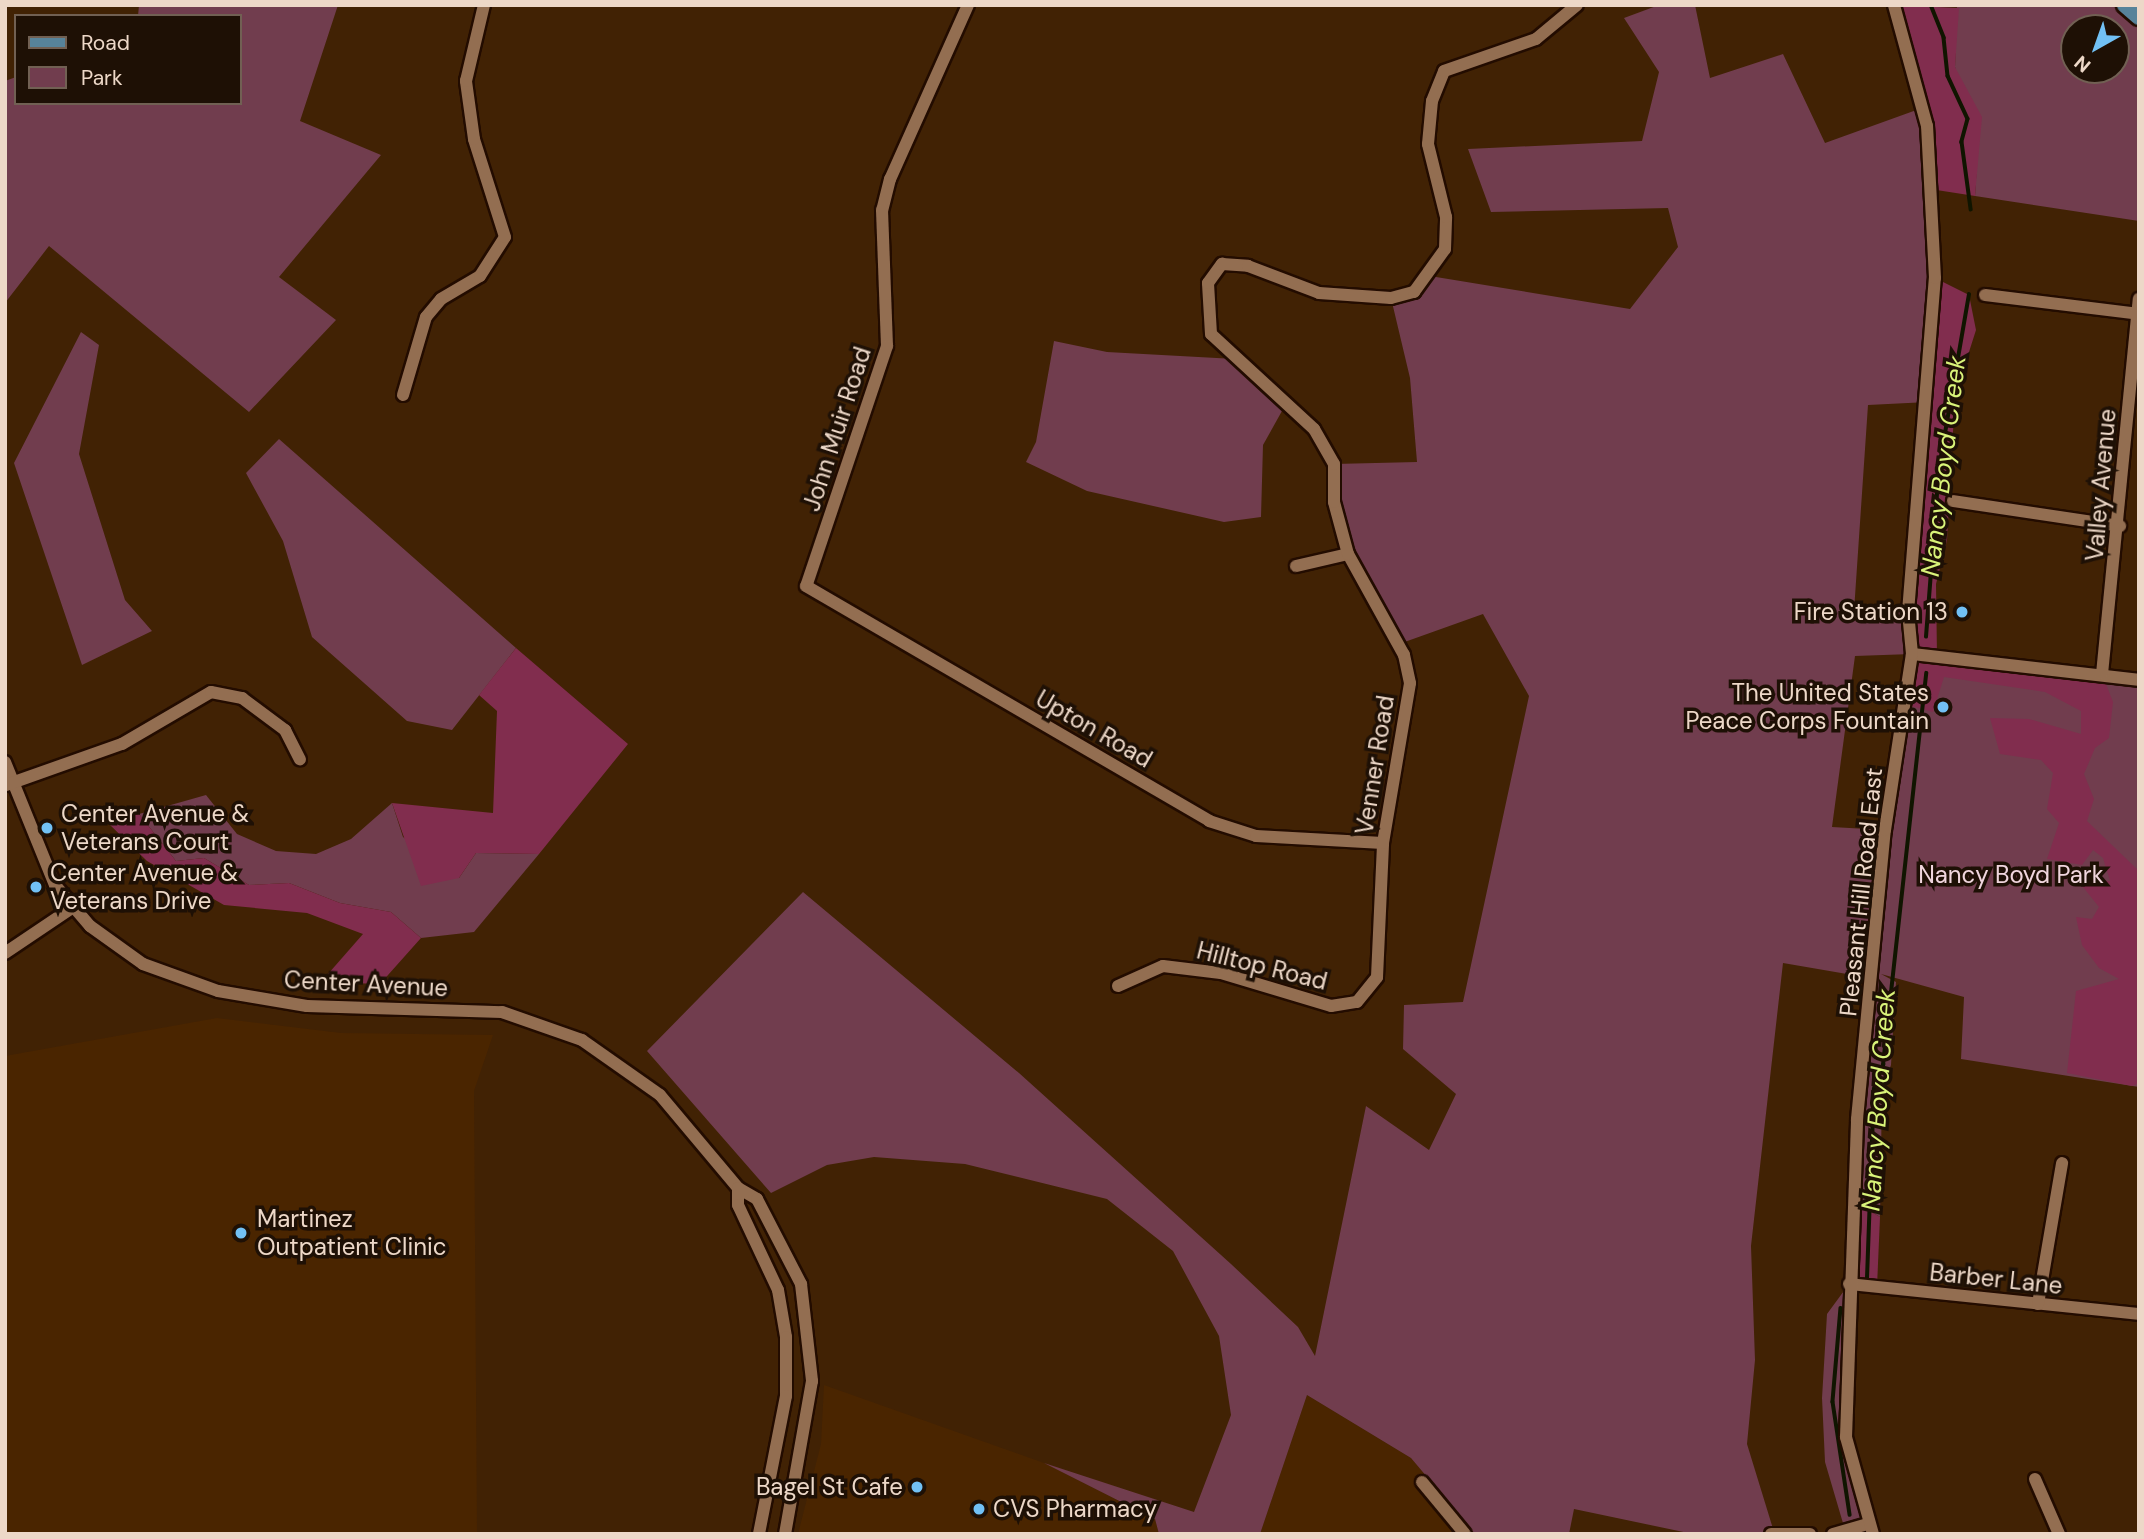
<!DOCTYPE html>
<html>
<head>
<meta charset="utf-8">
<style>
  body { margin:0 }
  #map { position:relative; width:2144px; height:1539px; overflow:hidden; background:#412204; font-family:"DM Sans",sans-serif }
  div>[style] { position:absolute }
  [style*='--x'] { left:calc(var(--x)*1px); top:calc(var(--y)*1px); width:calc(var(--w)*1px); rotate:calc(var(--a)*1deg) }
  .built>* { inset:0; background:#4a2500 }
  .green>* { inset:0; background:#713d4e }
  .forest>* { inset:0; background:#812d4e }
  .stream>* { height:3.5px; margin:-1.75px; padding:0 1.75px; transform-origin:1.75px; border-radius:1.75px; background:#101500 }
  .roads { filter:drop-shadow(2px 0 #230c00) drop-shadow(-2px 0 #230c00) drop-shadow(0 2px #230c00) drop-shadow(0 -2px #230c00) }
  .minor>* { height:12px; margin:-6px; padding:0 6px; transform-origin:6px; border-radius:6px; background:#936e51 }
  .major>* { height:16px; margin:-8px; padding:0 8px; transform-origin:8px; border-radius:8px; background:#57839a }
  .dots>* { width:19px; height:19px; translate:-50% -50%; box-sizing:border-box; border:4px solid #1e1005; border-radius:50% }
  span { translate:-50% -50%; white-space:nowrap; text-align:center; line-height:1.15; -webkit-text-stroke:7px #1e1005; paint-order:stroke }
  .street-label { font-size:24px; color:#edd8c8 }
  .poi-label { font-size:24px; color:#edd8c8 }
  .right { translate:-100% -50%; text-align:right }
  .left { translate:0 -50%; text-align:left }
  .park-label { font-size:24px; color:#f0d6dd }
  .water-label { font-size:26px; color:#d9f379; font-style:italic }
  .frame { position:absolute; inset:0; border:7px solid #edd8c8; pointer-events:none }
  .legend { position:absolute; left:14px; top:14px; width:228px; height:91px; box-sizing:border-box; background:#1e1005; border:2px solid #716053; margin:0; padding:9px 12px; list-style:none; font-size:21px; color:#edd8c8 }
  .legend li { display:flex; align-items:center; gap:14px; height:35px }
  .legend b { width:35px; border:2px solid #716053 }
  .north { position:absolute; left:2060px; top:14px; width:70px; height:70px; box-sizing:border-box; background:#1e1005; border:2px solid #716053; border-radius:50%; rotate:220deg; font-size:19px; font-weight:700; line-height:28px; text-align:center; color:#edd8c8 }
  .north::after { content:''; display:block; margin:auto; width:24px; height:32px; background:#72c1f5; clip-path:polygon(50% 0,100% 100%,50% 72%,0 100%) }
</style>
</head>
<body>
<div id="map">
  <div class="built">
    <i style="clip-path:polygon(217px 1018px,341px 1033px,493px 1035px,474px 1091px,477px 1534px,5px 1534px,5px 1056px)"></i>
    <i style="clip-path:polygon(824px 1385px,1044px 1463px,1155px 1519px,1159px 1534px,798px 1534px,821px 1444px)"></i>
    <i style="clip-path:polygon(1307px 1395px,1411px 1458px,1475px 1534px,1260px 1534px)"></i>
  </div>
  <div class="green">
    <i style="clip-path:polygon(139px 5px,338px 5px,300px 121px,381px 155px,279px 277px,336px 320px,249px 412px,49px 246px,5px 303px,5px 81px,16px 77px,16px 103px,240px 103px,240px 16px,138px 16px)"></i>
    <i style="clip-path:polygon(evenodd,1659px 5px,1695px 5px,1710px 78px,1783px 54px,1825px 143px,1922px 108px,1935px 278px,1928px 402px,1868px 405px,1854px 611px,1908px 612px,1912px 654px,2139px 680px,2139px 1087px,1961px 1059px,1964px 997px,1881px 974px,1896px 982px,1891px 1065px,1882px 1091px,1880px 1217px,1853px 1201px,1876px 979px,1783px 963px,1751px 1246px,1755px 1360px,1747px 1444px,1774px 1532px,1693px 1534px,1574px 1509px,1569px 1534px,1475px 1534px,1411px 1458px,1307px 1395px,1260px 1534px,1159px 1534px,1155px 1519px,1044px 1463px,1194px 1512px,1231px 1415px,1219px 1336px,1173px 1251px,1107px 1199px,965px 1164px,874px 1157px,827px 1165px,771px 1193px,647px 1051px,803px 892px,1019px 1073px,1231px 1264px,1298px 1327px,1315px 1356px,1366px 1106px,1429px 1150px,1456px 1094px,1403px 1049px,1404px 1005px,1463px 1002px,1529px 696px,1483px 614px,1399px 644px,1348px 554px,1334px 464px,1417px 462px,1410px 378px,1391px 298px,1430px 276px,1630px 309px,1678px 247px,1668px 208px,1491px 212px,1468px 149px,1642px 141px,1659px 72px,1624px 18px,1659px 5px,1912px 654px,1885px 830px,1832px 827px,1855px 656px,1912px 654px)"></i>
    <i style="clip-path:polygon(evenodd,1957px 5px,2125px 5px,2139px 17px,2139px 221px,1975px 196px,1977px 163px,1955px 67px,1957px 5px,2074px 28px,2116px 28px,2116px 70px,2074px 70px,2074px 28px)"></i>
    <i style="clip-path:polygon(81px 332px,99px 345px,79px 454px,125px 600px,152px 631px,82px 665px,14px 463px)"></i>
    <i style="clip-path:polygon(1054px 341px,1107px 352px,1235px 359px,1287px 402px,1263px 445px,1261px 517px,1224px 522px,1087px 491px,1026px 462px,1036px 442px)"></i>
    <i style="clip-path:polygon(279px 439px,516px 648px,452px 730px,407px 721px,312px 637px,283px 541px,246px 473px)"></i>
    <i style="clip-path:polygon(206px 795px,237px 834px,276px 851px,316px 854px,351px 839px,392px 803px,403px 837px,459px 878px,476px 853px,539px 854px,474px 932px,421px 938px,391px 912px,340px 903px,289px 883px,249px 885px,204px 858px,176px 861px,139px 814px)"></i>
    <i style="clip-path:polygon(1849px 1284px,1846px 1437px,1869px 1524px,1845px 1530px,1825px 1462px,1822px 1398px,1827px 1314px)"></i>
  </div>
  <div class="forest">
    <i style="clip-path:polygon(1894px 5px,1959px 8px,1955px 67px,1982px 117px,1975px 196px,1930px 189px,1927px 126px)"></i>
    <i style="clip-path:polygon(1935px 278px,1969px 295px,1976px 330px,1955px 396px,1947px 540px,1936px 584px,1937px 656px,2102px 674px,2113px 702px,2109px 738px,2095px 748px,2084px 774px,2094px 799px,2087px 821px,2139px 871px,2139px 1083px,2132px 1086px,2067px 1073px,2076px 991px,2119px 979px,2099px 968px,2082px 945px,2076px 917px,2092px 919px,2099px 907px,2079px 882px,2110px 881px,2103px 858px,2093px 850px,2082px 865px,2047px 859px,2059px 823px,2047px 809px,2053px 773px,2041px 760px,2000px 754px,1990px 718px,2029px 719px,2081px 734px,2081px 711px,2045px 692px,1944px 677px,1933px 712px,1904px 704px)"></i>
    <i style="clip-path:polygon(516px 648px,628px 744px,539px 854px,476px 853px,459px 878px,421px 886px,392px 803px,493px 813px,497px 711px,479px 695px)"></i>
    <i style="clip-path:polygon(139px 814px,176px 861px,204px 858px,249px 885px,289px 883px,340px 903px,391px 912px,421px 938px,380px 984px,321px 982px,363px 934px,307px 913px,224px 905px,147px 861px,108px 823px)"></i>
    <i style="clip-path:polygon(1853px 1201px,1880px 1217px,1877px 1287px,1849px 1284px)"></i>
  </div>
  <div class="stream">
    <i style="--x:1931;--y:5;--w:35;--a:68"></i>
    <i style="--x:1944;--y:38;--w:38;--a:84"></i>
    <i style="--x:1948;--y:76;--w:47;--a:65.1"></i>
    <i style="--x:1968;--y:119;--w:24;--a:105"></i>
    <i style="--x:1962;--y:142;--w:68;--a:82.3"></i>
    <i style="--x:1926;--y:637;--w:169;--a:-85.6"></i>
    <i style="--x:1939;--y:468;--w:176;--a:-80.2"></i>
    <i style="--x:1867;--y:1278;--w:189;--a:-87.9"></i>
    <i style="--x:1874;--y:1089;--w:26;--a:-69"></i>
    <i style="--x:1883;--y:1065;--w:394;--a:-83.7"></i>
    <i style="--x:1841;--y:1308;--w:94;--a:94.9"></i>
    <i style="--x:1833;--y:1402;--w:114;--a:81.4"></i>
  </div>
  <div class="roads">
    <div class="minor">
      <i style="--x:968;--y:5;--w:191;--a:114.1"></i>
      <i style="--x:890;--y:179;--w:32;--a:104"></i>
      <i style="--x:882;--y:210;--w:136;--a:87.9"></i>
      <i style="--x:887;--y:346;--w:253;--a:108.6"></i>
      <i style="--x:806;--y:586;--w:467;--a:30.2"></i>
      <i style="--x:1209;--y:821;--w:49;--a:17.7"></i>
      <i style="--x:1256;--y:836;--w:127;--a:3.2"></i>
      <i style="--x:1985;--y:295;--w:155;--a:7"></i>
      <i style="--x:403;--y:395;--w:81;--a:-73.6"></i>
      <i style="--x:426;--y:317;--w:23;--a:-50"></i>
      <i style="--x:441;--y:299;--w:45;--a:-30.5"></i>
      <i style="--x:480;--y:276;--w:46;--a:-57.3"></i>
      <i style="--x:505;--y:237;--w:103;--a:-107.6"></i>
      <i style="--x:474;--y:139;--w:59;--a:-97.9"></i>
      <i style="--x:466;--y:81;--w:78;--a:-76.7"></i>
      <i style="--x:1953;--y:501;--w:169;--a:8.5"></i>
      <i style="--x:1296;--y:566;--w:53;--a:-13"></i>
      <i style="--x:1912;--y:654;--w:228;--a:6.5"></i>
      <i style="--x:2102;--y:674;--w:377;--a:-84.4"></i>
      <i style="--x:5;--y:762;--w:133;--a:67.9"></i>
      <i style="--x:55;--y:885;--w:54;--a:49.5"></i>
      <i style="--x:90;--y:926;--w:65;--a:35.6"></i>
      <i style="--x:143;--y:964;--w:80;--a:19.8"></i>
      <i style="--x:218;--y:991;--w:90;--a:9.6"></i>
      <i style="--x:307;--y:1006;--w:195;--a:1.8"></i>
      <i style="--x:502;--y:1012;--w:85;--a:19.3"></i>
      <i style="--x:582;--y:1040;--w:95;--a:35.2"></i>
      <i style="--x:660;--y:1095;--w:121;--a:50"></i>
      <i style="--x:738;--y:1188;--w:22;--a:30"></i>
      <i style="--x:757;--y:1199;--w:96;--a:62.6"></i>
      <i style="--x:801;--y:1284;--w:98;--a:83.5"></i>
      <i style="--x:812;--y:1381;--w:155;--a:100"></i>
      <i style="--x:6;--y:785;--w:123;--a:-19.5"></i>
      <i style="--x:122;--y:744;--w:103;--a:-30.3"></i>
      <i style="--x:211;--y:692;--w:32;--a:11"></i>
      <i style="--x:242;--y:698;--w:54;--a:36.7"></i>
      <i style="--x:285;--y:730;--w:33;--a:63"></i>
      <i style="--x:5;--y:953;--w:81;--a:-33.9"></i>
      <i style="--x:1118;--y:986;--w:49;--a:-24"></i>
      <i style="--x:1163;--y:966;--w:58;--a:6.9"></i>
      <i style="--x:1221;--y:973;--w:115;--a:16.7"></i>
      <i style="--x:1331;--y:1006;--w:26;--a:-9"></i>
      <i style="--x:1357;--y:1002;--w:32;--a:-51"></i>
      <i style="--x:1377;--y:977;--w:134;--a:-87.4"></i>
      <i style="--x:1383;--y:843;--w:162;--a:-80.4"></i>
      <i style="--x:1410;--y:683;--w:29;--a:-102"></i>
      <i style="--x:1404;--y:655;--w:115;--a:-119"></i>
      <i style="--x:1348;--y:554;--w:54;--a:-105.1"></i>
      <i style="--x:1334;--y:502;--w:38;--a:-90"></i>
      <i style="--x:1334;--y:464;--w:40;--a:-119.7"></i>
      <i style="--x:1314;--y:429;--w:140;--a:-137.3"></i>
      <i style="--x:1211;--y:334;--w:51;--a:-93.4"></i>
      <i style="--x:1208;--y:283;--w:24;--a:-54"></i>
      <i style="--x:1222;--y:264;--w:26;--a:4"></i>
      <i style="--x:1248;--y:266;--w:76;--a:20.8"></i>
      <i style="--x:1319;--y:293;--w:72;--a:4"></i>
      <i style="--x:1391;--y:298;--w:24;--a:-15"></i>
      <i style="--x:1414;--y:292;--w:53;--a:-54.2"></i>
      <i style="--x:1445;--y:249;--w:32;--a:-88"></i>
      <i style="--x:1446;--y:217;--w:75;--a:-103.9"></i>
      <i style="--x:1428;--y:144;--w:43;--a:-84.7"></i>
      <i style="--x:1432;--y:101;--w:32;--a:-68"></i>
      <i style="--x:1444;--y:71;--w:97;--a:-19.2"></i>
      <i style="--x:1536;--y:39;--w:53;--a:-39.7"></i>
      <i style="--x:738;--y:1188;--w:17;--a:90"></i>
      <i style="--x:738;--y:1205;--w:94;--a:64.8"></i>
      <i style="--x:778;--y:1290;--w:48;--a:80.3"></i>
      <i style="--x:786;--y:1337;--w:59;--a:90"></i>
      <i style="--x:786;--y:1396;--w:141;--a:101.1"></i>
      <i style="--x:1849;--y:1284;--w:292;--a:5.9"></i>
      <i style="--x:2038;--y:1304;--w:143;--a:-80.3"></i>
      <i style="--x:2035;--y:1479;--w:60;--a:66.4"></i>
      <i style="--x:1422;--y:1482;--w:67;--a:50.4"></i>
      <i style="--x:1771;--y:1534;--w:39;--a:0"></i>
      <i style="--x:1833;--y:1534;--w:37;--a:-16"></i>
      <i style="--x:1873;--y:1534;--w:101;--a:-105.6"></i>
      <i style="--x:1846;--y:1437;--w:318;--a:-88"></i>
      <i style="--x:1857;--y:1119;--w:290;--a:-84.5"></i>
      <i style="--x:1885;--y:830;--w:178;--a:-81.3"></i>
      <i style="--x:1912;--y:654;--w:42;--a:-95.4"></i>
      <i style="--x:1908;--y:612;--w:335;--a:-85.4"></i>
      <i style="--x:1935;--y:278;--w:152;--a:-93"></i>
      <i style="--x:1927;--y:126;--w:125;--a:-105.3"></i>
    </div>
    <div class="major">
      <i style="--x:2125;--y:5;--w:18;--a:41"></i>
    </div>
  </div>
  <div class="dots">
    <i style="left:1962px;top:612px;background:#72c1f5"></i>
    <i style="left:1943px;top:707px;background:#72c1f5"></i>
    <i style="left:47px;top:828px;background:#72c1f5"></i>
    <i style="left:36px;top:887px;background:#72c1f5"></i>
    <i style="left:241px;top:1233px;background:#72c1f5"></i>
    <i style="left:917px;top:1487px;background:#72c1f5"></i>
    <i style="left:979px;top:1509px;background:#72c1f5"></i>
  </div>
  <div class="street-label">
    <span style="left:837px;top:429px;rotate:-72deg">John Muir Road</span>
    <span style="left:2101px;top:485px;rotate:-85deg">Valley Avenue</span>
    <span style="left:1094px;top:729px;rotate:30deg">Upton Road</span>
    <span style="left:1375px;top:765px;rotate:-81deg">Venner Road</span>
    <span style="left:1861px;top:892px;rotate:-84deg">Pleasant Hill Road East</span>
    <span style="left:1262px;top:966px;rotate:14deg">Hilltop Road</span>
    <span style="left:366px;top:984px;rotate:3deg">Center Avenue</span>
    <span style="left:1996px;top:1279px;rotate:6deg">Barber Lane</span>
  </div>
  <div class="poi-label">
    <span class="right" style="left:1948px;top:612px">Fire Station 13</span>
    <span class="right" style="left:1929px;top:707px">The United States<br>Peace Corps Fountain</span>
    <span class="left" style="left:61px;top:828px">Center Avenue &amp;<br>Veterans Court</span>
    <span class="left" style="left:50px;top:887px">Center Avenue &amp;<br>Veterans Drive</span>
    <span class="left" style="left:257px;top:1233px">Martinez<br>Outpatient Clinic</span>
    <span class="right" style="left:903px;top:1487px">Bagel St Cafe</span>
    <span class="left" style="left:993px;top:1509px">CVS Pharmacy</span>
  </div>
  <div class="park-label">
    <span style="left:2011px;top:875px">Nancy Boyd Park</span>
  </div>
  <div class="water-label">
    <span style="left:1944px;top:466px;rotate:-83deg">Nancy Boyd Creek</span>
    <span style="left:1879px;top:1100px;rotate:-86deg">Nancy Boyd Creek</span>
  </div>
  <div class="frame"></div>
  <ul class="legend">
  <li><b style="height:9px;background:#57839a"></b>Road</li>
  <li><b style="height:19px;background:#713d4e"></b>Park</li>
  </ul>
  <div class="north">N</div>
</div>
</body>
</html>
